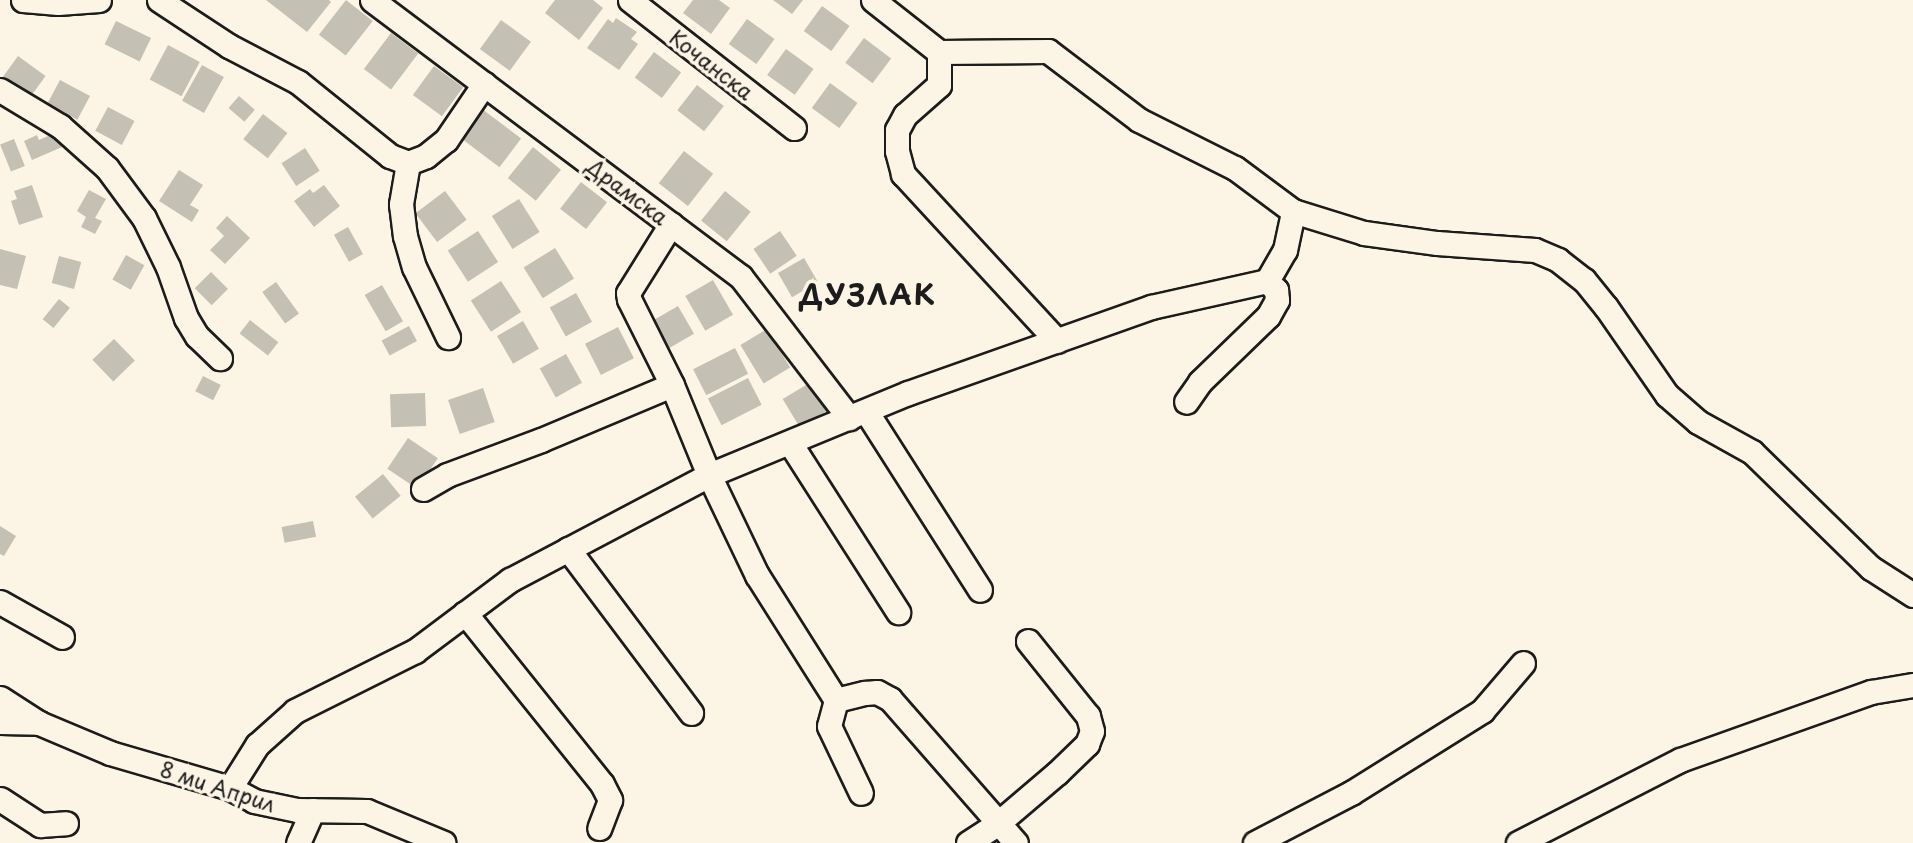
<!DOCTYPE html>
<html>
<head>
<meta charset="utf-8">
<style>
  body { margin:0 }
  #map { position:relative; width:1913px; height:843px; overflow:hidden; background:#fcf5e5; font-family:"Playpen Sans",sans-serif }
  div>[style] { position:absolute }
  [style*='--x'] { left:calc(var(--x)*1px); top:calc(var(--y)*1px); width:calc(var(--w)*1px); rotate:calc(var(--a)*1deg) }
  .building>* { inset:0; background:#c4c0b3; transform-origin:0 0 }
  .roads { filter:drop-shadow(2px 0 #1c1c1c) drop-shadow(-2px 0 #1c1c1c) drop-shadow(0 2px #1c1c1c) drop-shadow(0 -2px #1c1c1c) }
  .minor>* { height:23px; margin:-11.5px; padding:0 11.5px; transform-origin:11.5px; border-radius:11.5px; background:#fcf5e5 }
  span { translate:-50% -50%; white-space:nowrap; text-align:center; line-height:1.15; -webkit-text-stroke:7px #fcf5e5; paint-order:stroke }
  .street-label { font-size:21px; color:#1c1c1c }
  .district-label { font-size:28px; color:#1c1c1c; font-weight:700; letter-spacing:2px }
</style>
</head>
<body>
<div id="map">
  <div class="building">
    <i style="clip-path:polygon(266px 0,329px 0,331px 2px,307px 32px)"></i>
    <i style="left:346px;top:0;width:34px;height:44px;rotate:38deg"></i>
    <i style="clip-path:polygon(555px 0,593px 0,603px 8px,579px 40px,545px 13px)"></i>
    <i style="clip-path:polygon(693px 0,719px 0,730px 8px,711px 34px,683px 13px)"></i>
    <i style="clip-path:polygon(773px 0,803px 0,792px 14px)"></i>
    <i style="left:822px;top:6px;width:34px;height:31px;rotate:36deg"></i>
    <i style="clip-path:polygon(616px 18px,637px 32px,631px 39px,638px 44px,619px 70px,587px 48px,608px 19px,613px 23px)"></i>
    <i style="left:747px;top:19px;width:34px;height:31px;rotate:36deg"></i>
    <i style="left:501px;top:20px;width:37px;height:36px;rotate:36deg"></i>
    <i style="left:116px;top:21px;width:39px;height:26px;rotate:26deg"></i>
    <i style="left:391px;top:33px;width:34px;height:45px;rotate:37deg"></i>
    <i style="left:864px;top:38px;width:34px;height:31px;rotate:37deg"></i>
    <i style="left:168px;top:45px;width:36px;height:39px;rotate:28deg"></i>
    <i style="left:786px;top:49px;width:34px;height:32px;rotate:36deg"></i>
    <i style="left:654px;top:52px;width:34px;height:32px;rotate:37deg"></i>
    <i style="left:18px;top:56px;width:34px;height:28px;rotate:36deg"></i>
    <i style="left:202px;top:65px;width:25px;height:41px;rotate:29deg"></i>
    <i style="left:434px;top:66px;width:36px;height:36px;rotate:36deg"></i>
    <i style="left:60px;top:80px;width:34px;height:27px;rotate:28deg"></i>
    <i style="left:830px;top:83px;width:34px;height:31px;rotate:36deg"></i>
    <i style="left:697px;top:85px;width:34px;height:32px;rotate:38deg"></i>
    <i style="left:239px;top:96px;width:21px;height:16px;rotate:41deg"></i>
    <i style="left:108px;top:107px;width:30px;height:27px;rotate:28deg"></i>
    <i style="left:482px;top:109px;width:49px;height:36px;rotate:37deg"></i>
    <i style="left:263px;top:114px;width:31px;height:32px;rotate:38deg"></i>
    <i style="clip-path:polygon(55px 133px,62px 147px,32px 160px,24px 141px,37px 135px,39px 140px)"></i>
    <i style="left:14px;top:139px;width:29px;height:15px;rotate:68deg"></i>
    <i style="left:533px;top:147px;width:36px;height:40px;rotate:39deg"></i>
    <i style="left:305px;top:148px;width:27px;height:28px;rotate:57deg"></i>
    <i style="left:684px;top:151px;width:37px;height:41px;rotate:38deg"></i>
    <i style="clip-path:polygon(179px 170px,203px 185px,190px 205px,199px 210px,192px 222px,159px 201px)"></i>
    <i style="left:581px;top:182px;width:33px;height:34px;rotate:38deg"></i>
    <i style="clip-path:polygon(32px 185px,43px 217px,19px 225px,11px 201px,17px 199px,14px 191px)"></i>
    <i style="clip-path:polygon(324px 185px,340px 206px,314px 227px,294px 201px,310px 189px,313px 193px)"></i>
    <i style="clip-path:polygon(89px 190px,106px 199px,95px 218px,102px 221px,95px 234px,81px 227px,86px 217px,77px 211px)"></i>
    <i style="left:445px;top:191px;width:36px;height:37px;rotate:53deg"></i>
    <i style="left:725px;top:191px;width:33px;height:38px;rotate:39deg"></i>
    <i style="left:519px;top:199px;width:39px;height:32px;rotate:58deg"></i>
    <i style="clip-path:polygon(227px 216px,250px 238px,225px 264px,210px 250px,224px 236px,216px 228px)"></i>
    <i style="left:348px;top:227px;width:31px;height:16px;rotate:61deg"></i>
    <i style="left:478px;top:231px;width:37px;height:36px;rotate:57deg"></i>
    <i style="left:780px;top:231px;width:30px;height:32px;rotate:56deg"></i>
    <i style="left:555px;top:248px;width:36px;height:37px;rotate:58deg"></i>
    <i style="clip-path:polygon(0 249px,26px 256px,17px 289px,0 285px)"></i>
    <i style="left:126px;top:255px;width:21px;height:28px;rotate:29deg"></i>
    <i style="left:59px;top:256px;width:23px;height:28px;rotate:15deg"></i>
    <i style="left:804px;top:258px;width:28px;height:30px;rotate:60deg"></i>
    <i style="left:211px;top:272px;width:24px;height:23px;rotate:45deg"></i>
    <i style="left:713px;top:280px;width:40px;height:32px;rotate:60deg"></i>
    <i style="left:501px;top:281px;width:37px;height:36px;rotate:57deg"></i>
    <i style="left:276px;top:282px;width:39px;height:17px;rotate:54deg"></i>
    <i style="left:382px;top:285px;width:42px;height:20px;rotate:60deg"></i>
    <i style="left:576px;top:293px;width:33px;height:30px;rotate:61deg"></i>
    <i style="left:59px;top:299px;width:14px;height:26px;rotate:39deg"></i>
    <i style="left:678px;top:306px;width:32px;height:30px;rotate:60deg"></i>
    <i style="left:250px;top:320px;width:36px;height:17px;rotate:38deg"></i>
    <i style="left:523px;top:321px;width:32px;height:30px;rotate:60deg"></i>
    <i style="left:409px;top:326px;width:17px;height:31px;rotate:62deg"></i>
    <i style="left:618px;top:327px;width:35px;height:37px;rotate:63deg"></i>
    <i style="left:767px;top:329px;width:45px;height:31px;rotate:59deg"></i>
    <i style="left:114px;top:339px;width:30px;height:30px;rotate:46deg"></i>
    <i style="left:735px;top:348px;width:29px;height:47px;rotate:63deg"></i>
    <i style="left:566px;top:354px;width:33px;height:30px;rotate:61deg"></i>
    <i style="left:203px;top:376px;width:20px;height:17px;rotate:27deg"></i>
    <i style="left:748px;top:378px;width:30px;height:45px;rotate:63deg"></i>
    <i style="left:811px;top:382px;width:33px;height:33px;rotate:59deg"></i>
    <i style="left:483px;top:388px;width:36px;height:37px;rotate:71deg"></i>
    <i style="left:425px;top:393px;width:33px;height:35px;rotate:88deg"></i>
    <i style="left:408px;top:438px;width:36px;height:37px;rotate:34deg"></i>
    <i style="left:383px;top:474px;width:28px;height:36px;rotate:51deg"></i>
    <i style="left:313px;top:521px;width:16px;height:32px;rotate:79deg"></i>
    <i style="clip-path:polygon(0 526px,16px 536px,4px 556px,0 554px)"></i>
  </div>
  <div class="roads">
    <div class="minor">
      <i style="--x:23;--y:0;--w:35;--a:5"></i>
      <i style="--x:58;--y:3;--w:41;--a:-4.2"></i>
      <i style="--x:159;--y:0;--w:84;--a:33.3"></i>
      <i style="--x:229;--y:46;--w:78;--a:27.6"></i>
      <i style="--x:298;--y:82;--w:118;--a:38.8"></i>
      <i style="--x:390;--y:156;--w:19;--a:21"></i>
      <i style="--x:408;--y:163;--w:19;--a:-21"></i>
      <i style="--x:426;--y:156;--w:26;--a:-39"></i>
      <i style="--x:446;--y:140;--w:68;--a:-55.8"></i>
      <i style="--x:372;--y:0;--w:461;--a:36.9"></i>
      <i style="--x:741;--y:277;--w:178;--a:52.5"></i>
      <i style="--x:630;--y:0;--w:208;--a:38"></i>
      <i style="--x:873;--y:0;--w:84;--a:38.2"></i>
      <i style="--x:939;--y:52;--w:109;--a:-0.5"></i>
      <i style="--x:1048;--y:51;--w:114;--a:37.2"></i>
      <i style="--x:1139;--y:120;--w:107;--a:26.6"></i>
      <i style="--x:1235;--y:168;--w:72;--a:36.6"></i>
      <i style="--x:1293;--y:211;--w:74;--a:17.2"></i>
      <i style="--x:1364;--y:233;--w:74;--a:7.8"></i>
      <i style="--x:1437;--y:243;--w:98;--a:4.1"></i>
      <i style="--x:1535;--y:250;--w:25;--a:23"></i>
      <i style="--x:1558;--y:260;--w:33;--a:38"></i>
      <i style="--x:1584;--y:280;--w:35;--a:51"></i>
      <i style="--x:1606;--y:307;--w:107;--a:55.3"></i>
      <i style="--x:1667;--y:395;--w:41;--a:41.1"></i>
      <i style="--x:1698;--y:422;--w:62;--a:29.1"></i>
      <i style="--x:1752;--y:452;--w:166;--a:44.3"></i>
      <i style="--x:1871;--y:568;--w:50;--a:32.7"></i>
      <i style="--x:939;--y:52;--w:33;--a:90"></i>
      <i style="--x:939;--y:85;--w:45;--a:138.6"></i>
      <i style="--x:905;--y:115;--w:17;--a:118"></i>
      <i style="--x:897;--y:130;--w:21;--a:90"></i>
      <i style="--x:897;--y:151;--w:24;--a:75"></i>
      <i style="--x:903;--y:174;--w:227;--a:47.3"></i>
      <i style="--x:0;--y:90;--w:70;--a:31"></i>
      <i style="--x:60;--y:126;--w:63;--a:41.8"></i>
      <i style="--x:107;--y:168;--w:62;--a:53.5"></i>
      <i style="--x:144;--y:218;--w:55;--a:63.9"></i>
      <i style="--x:168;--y:267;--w:54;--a:70.6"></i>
      <i style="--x:186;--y:318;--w:21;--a:59"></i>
      <i style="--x:197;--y:336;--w:32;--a:44"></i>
      <i style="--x:408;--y:163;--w:42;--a:99.7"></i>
      <i style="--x:401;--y:204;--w:32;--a:83"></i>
      <i style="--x:405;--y:236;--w:32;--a:74"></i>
      <i style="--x:414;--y:267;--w:78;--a:64.1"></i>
      <i style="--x:671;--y:224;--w:81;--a:121.9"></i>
      <i style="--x:628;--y:293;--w:6;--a:81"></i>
      <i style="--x:629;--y:299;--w:96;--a:63.4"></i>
      <i style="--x:672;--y:385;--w:97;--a:67.7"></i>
      <i style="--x:709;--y:475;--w:111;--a:64.4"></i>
      <i style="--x:757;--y:575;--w:148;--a:57.7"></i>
      <i style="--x:836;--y:700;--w:27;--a:105"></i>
      <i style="--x:829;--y:726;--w:74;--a:64.5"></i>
      <i style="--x:1267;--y:281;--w:36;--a:-60"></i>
      <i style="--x:1285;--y:250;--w:40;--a:-78"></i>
      <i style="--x:866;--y:411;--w:212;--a:57.5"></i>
      <i style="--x:790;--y:443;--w:201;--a:57.4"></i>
      <i style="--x:423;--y:489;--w:28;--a:-30"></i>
      <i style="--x:447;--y:475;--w:100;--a:-20.4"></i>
      <i style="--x:541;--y:440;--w:142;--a:-22.8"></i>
      <i style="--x:568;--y:549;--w:205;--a:53.1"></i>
      <i style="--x:0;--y:602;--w:71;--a:29.4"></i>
      <i style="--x:465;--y:613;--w:219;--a:51.3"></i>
      <i style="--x:602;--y:784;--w:18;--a:63"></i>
      <i style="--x:610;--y:800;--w:30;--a:111"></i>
      <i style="--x:0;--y:698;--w:46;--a:32.7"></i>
      <i style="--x:39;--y:723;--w:77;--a:22.9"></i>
      <i style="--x:110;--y:753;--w:125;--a:16.3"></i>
      <i style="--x:230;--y:788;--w:27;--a:28"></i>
      <i style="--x:254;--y:801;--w:44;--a:11.8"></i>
      <i style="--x:297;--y:810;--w:70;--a:0.8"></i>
      <i style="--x:367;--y:811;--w:83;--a:22.6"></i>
      <i style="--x:836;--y:700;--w:30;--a:-14"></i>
      <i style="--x:865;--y:693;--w:12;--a:-5"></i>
      <i style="--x:877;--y:692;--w:15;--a:28"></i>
      <i style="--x:890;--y:699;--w:191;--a:48.8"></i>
      <i style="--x:0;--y:722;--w:39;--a:1"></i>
      <i style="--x:230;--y:788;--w:51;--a:-57.9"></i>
      <i style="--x:257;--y:745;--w:51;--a:-41.8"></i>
      <i style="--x:295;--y:711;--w:134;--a:-26.6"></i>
      <i style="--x:415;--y:651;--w:119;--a:-36.8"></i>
      <i style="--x:510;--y:580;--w:225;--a:-27.8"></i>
      <i style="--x:709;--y:475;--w:215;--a:-22.4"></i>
      <i style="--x:908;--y:393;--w:258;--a:-19.5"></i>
      <i style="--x:1151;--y:307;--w:119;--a:-12.6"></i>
      <i style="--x:1267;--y:281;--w:13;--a:45"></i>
      <i style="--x:1276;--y:290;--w:10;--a:84"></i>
      <i style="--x:1277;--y:300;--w:18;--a:119"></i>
      <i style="--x:1268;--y:316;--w:95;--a:135.9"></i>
      <i style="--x:1200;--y:382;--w:24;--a:125"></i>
      <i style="--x:0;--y:799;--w:48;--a:33"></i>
      <i style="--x:40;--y:825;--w:26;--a:-4"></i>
      <i style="--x:298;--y:843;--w:36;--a:-66"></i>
      <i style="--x:968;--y:843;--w:35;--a:-33"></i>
      <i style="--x:997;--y:824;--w:79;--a:-40.4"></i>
      <i style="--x:1057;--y:773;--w:42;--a:-44"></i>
      <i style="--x:1087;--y:744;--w:14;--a:-69"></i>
      <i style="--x:1092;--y:731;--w:16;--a:-105"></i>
      <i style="--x:1088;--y:716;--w:96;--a:-128.7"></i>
      <i style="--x:1255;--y:843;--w:108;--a:-27.5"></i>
      <i style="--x:1351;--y:793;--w:155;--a:-32"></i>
      <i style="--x:1482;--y:711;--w:63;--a:-49.5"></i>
      <i style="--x:1518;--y:843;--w:182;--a:-27.1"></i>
      <i style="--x:1680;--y:760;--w:203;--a:-19.6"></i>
      <i style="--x:1871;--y:692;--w:43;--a:-9.5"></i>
    </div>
  </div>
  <div class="street-label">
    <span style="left:712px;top:64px;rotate:38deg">Кочанска</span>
    <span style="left:628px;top:191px;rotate:37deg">Драмска</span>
    <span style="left:218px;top:786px;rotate:18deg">8 ми Април</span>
  </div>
  <div class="district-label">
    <span style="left:868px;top:294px">ДУЗЛАК</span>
  </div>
</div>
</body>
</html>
